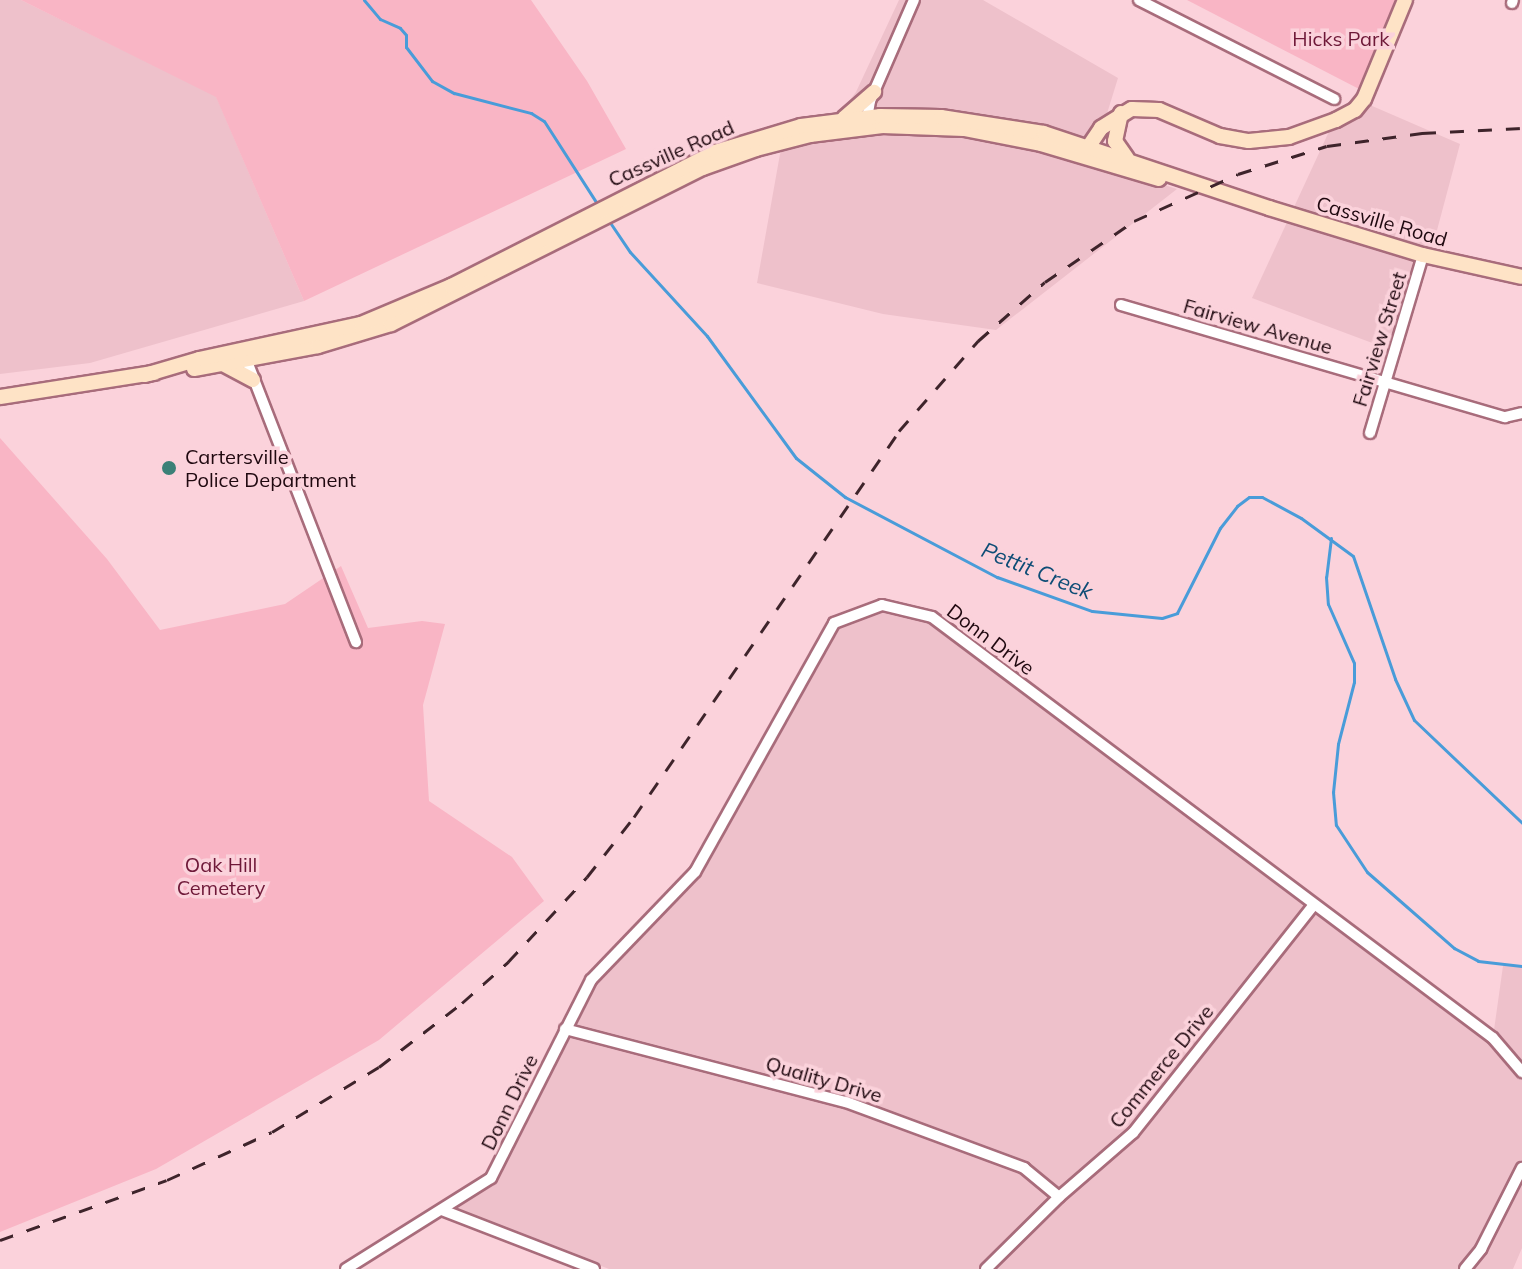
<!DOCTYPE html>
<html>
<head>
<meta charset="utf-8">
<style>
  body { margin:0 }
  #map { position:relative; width:1522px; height:1269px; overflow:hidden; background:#fbd2db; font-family:Mulish,sans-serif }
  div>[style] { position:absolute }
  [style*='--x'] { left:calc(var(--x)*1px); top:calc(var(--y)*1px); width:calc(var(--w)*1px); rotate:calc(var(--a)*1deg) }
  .built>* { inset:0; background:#eec1cb }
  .green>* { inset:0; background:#f9b5c5 }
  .stream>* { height:3px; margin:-1.5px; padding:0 1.5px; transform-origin:1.5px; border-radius:1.5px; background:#499cd9 }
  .roads { filter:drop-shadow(2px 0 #a86c7b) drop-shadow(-2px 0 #a86c7b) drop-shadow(0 2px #a86c7b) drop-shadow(0 -2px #a86c7b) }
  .street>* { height:10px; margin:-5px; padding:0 5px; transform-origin:5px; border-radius:5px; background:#fff }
  .secondary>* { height:14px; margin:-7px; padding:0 7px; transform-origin:7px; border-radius:7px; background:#fee3c6 }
  .rail>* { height:3px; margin-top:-1.5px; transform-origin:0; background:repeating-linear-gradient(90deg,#3e242b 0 14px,transparent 0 28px) }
  .dots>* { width:22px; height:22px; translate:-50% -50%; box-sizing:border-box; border:4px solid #fbd2db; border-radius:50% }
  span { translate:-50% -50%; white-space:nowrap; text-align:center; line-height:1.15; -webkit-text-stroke:7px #fbd2db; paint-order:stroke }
  .park-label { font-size:20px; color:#6e1838 }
  .street-label { font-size:20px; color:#1f080f }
  .poi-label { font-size:20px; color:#1f080f }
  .left { translate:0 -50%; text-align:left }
  .water-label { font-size:22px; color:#0e4d76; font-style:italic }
</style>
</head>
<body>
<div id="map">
  <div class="built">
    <i style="clip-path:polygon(0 0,21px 0,216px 96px,304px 301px,90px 363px,0 374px)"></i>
    <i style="clip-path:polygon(899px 0,983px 0,1118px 78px,1092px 162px,1177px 189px,996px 330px,883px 314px,757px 283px,780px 154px,801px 120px,841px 112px,856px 92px)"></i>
    <i style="clip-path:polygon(1356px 99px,1460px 144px,1432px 249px,1391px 350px,1252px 298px,1338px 112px)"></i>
    <i style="clip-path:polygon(882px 605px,932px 617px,1493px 1037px,1503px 966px,1522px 966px,1522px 1248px,1513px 1269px,609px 1269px,448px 1206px,486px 1181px,591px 980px,695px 872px,834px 623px)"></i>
  </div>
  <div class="green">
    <i style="clip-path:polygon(21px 0,531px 0,587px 81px,626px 149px,304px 301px,216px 97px)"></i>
    <i style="clip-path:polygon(1187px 0,1398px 0,1361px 90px)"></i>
    <i style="clip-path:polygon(0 438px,107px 559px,160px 630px,285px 604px,341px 566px,368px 628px,422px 621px,445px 624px,423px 705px,429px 801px,512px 857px,544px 901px,379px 1040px,156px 1169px,0 1232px)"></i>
  </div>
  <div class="stream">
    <i style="--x:364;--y:0;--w:25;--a:50"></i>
    <i style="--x:380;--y:19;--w:22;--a:24"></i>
    <i style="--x:400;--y:28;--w:9;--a:49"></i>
    <i style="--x:406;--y:35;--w:12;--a:90"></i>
    <i style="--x:406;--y:47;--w:43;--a:52.6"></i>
    <i style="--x:432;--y:81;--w:25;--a:29"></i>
    <i style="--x:454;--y:93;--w:80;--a:14.6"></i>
    <i style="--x:531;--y:113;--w:15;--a:32"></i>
    <i style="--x:544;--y:121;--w:100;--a:57.3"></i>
    <i style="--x:609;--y:221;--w:37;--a:56"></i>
    <i style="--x:630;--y:252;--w:114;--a:47.5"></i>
    <i style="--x:707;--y:336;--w:151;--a:53.9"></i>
    <i style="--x:796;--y:458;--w:63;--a:38.5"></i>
    <i style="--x:845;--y:497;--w:172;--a:27.8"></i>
    <i style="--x:997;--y:577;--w:101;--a:19.7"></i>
    <i style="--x:1092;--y:611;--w:70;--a:5.7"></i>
    <i style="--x:1162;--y:618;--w:16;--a:-18"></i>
    <i style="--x:1177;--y:613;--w:95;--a:-63.2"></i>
    <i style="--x:1220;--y:528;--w:28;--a:-52"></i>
    <i style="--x:1237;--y:506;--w:15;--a:-37"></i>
    <i style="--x:1249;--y:497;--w:13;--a:0"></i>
    <i style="--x:1262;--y:497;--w:44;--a:28.3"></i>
    <i style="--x:1301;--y:518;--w:64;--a:36.2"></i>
    <i style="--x:1353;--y:556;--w:130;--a:71.1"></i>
    <i style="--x:1395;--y:679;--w:45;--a:65.1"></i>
    <i style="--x:1414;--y:720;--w:149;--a:43.6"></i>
    <i style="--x:1331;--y:538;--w:39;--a:97"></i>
    <i style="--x:1326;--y:577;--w:27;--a:86"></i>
    <i style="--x:1328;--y:604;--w:64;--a:66.2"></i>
    <i style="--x:1354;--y:663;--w:19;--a:90"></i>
    <i style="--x:1354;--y:682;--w:64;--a:104.5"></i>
    <i style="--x:1338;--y:744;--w:48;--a:95.9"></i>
    <i style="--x:1333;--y:792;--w:33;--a:85"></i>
    <i style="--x:1336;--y:825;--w:56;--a:56.6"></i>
    <i style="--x:1367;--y:872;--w:116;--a:41.1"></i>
    <i style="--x:1454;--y:948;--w:27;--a:28"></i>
    <i style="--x:1478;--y:961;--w:44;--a:6.5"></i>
  </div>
  <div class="roads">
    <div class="street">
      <i style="--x:1139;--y:0;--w:219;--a:26.9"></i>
      <i style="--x:1512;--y:3;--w:3;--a:-72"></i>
      <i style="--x:866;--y:124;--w:23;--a:-80"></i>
      <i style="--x:870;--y:101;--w:110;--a:-66.5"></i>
      <i style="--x:1121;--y:305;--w:400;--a:16.3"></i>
      <i style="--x:1505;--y:417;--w:17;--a:-13"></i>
      <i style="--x:245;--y:356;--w:307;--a:68.8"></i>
      <i style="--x:1370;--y:433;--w:186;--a:-73.4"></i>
      <i style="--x:565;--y:1029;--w:290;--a:14.6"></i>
      <i style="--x:846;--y:1102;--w:190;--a:20.3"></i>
      <i style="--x:1024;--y:1168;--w:45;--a:39.6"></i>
      <i style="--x:442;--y:1210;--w:163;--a:21.2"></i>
      <i style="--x:346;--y:1269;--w:171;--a:-32.1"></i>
      <i style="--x:491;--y:1178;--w:222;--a:-63.2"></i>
      <i style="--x:591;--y:980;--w:150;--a:-46.1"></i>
      <i style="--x:695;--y:872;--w:285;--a:-60.8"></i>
      <i style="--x:834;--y:623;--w:51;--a:-20.6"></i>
      <i style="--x:882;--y:605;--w:51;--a:13.5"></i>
      <i style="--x:932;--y:617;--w:701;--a:36.89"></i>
      <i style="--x:1493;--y:1038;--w:45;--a:49.5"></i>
      <i style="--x:986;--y:1269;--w:103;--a:-44.6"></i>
      <i style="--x:1059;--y:1197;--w:98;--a:-40.9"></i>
      <i style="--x:1133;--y:1133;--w:291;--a:-51.6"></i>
      <i style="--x:1465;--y:1269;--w:26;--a:-51"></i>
      <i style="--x:1481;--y:1249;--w:91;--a:-63.2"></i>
    </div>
    <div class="secondary">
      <i style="--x:1121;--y:113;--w:29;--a:102"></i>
      <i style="--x:1115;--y:141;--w:21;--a:55"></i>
      <i style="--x:844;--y:118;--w:40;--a:-41"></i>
      <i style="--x:1085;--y:152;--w:29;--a:-56"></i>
      <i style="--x:1101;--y:128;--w:36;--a:-32"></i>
      <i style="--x:1132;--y:109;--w:27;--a:2"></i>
      <i style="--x:1159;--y:110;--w:66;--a:23.1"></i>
      <i style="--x:1220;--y:136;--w:29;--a:10"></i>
      <i style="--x:1249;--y:141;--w:40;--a:-5.7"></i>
      <i style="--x:1289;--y:137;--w:50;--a:-19.9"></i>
      <i style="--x:1336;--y:120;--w:21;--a:-28"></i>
      <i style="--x:1355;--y:110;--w:14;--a:-51"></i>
      <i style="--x:1364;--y:99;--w:107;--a:-67.5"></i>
      <i style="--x:223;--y:364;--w:34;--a:28"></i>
      <i style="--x:194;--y:369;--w:126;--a:-10.5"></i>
      <i style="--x:318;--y:346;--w:76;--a:-16.8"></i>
      <i style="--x:391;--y:324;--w:349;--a:-26.6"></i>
      <i style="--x:703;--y:168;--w:56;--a:-19.7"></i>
      <i style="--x:756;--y:149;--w:56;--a:-14.5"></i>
      <i style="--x:810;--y:135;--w:73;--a:-7.1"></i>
      <i style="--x:882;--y:126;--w:82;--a:2.1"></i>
      <i style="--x:964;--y:129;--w:78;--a:11"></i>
      <i style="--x:1041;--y:144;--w:123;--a:16.5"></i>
      <i style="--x:145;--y:375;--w:56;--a:-16.5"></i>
      <i style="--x:199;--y:359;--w:166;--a:-12.2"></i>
      <i style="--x:361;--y:324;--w:98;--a:-22.9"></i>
      <i style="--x:451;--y:286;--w:296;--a:-26.9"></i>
      <i style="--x:715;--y:152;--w:90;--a:-16.8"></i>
      <i style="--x:801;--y:126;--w:80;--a:-7.2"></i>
      <i style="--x:880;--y:116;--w:61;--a:0.9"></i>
      <i style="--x:941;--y:117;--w:104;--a:8.8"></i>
      <i style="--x:1044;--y:133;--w:237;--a:18.4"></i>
      <i style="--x:1269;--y:208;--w:161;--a:17"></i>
      <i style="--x:1423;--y:255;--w:101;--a:12.5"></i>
      <i style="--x:0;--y:397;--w:156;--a:-8.9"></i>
    </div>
  </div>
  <div class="rail">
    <i style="--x:0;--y:1240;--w:177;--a:-19.8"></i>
    <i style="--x:167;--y:1180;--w:115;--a:-24.6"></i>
    <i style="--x:272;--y:1132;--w:125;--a:-31.3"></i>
    <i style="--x:379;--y:1067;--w:105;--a:-37.6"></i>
    <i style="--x:462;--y:1003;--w:62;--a:-41.7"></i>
    <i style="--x:508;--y:962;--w:116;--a:-47.1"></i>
    <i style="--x:587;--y:877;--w:76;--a:-51.9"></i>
    <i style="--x:634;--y:817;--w:468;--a:-55.5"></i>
    <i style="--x:899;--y:431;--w:120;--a:-48.7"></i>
    <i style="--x:978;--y:341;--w:89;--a:-41.4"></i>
    <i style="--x:1045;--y:282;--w:108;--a:-34.4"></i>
    <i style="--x:1134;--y:221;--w:114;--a:-24.3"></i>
    <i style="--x:1238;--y:174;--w:93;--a:-17.5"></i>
    <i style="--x:1327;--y:146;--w:96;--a:-7.8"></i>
    <i style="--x:1422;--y:133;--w:100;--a:-2.9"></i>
  </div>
  <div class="dots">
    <i style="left:169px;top:468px;background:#3b8077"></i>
  </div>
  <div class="park-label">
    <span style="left:1341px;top:38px">Hicks Park</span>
    <span style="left:221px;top:876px">Oak Hill<br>Cemetery</span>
  </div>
  <div class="street-label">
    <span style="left:671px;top:153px;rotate:-24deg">Cassville Road</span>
    <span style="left:1382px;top:221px;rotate:16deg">Cassville Road</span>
    <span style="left:1258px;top:326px;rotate:16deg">Fairview Avenue</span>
    <span style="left:1379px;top:339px;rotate:-73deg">Fairview Street</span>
    <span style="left:991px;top:639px;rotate:37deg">Donn Drive</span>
    <span style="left:1161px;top:1066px;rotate:-51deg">Commerce Drive</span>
    <span style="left:824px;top:1079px;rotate:16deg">Quality Drive</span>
    <span style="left:509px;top:1102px;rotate:-64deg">Donn Drive</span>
  </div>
  <div class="poi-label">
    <span class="left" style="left:185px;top:468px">Cartersville<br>Police Department</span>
  </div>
  <div class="water-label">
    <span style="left:1037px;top:571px;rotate:22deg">Pettit Creek</span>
  </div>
</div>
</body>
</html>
